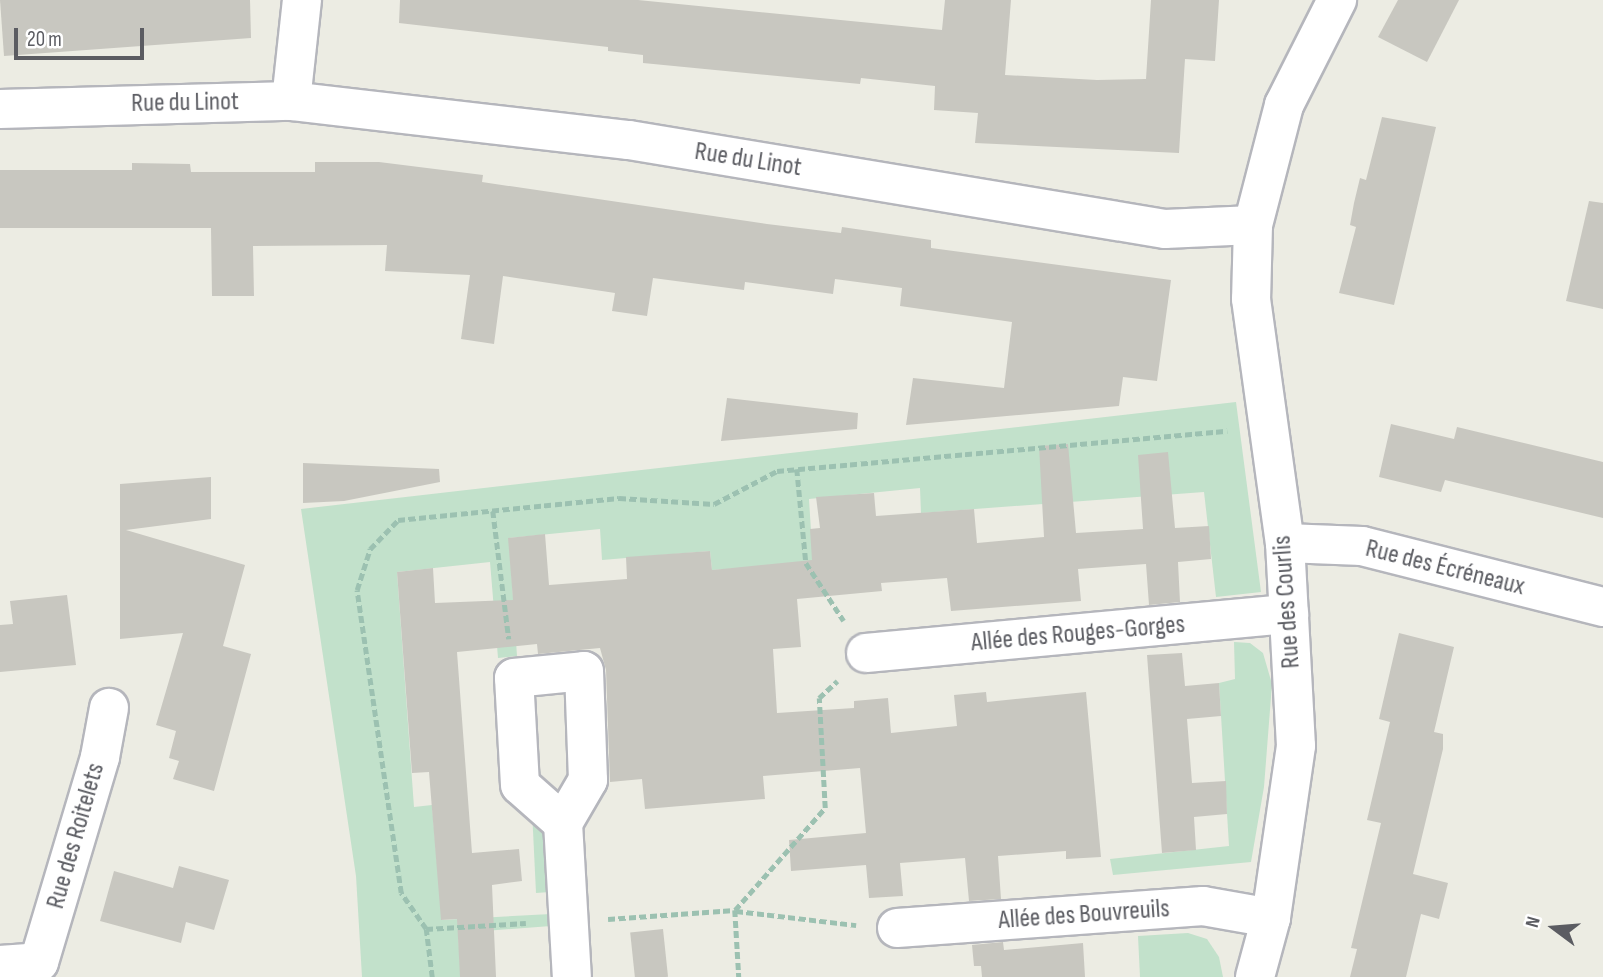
<!DOCTYPE html>
<html>
<head>
<meta charset="utf-8">
<style>
  body { margin:0 }
  #map { position:relative; width:1603px; height:977px; overflow:hidden; background:#ecece3; font-family:"Sofia Sans Condensed",sans-serif }
  div>[style] { position:absolute }
  [style*='--x'] { left:calc(var(--x)*1px); top:calc(var(--y)*1px); width:calc(var(--w)*1px); rotate:calc(var(--a)*1deg) }
  .green>* { inset:0; background:#c2e1cb }
  .building>* { inset:0; background:#c8c7c0; transform-origin:0 0 }
  .path>* { height:4.5px; margin-top:-2.25px; transform-origin:0; background:repeating-linear-gradient(90deg,#9cc1b1 0 7px,transparent 0 10.5px) }
  .roads { filter:drop-shadow(2px 0 #b5b6bc) drop-shadow(-2px 0 #b5b6bc) drop-shadow(0 2px #b5b6bc) drop-shadow(0 -2px #b5b6bc) }
  .minor>* { height:38px; margin:-19px; padding:0 19px; transform-origin:19px; border-radius:19px; background:#fff }
  span { translate:-50% -50%; white-space:nowrap; text-align:center; line-height:1.15; -webkit-text-stroke:6px #fff; paint-order:stroke }
  .street-label { font-size:26px; color:#5b5c62 }
  .north { position:absolute; left:1519px; top:893px; width:70px; height:70px; -webkit-text-stroke:5px #fff; paint-order:stroke; rotate:286deg; font-size:19px; font-weight:700; line-height:28px; text-align:center; color:#5b5c62 }
  .north::after { content:''; display:block; margin:auto; width:24px; height:32px; background:#5b5c62; clip-path:polygon(50% 0,100% 100%,50% 72%,0 100%) }
  .scale { position:absolute; left:14px; top:28px; width:130px; height:32px; box-sizing:border-box; border:4px solid #5b5c62; border-top:0; padding-left:9px; font-size:21px; line-height:24px; white-space:nowrap; color:#5b5c62; -webkit-text-stroke:5px #fff; paint-order:stroke }
</style>
</head>
<body>
<div id="map">
  <div class="green">
    <i style="clip-path:polygon(1236px 402px,1261px 592px,1216px 597px,1204px 492px,921px 513px,920px 488px,809px 499px,813px 563px,799px 564px,712px 570px,710px 551px,602px 560px,600px 529px,509px 538px,517px 656px,498px 658px,490px 562px,397px 572px,414px 807px,432px 805px,442px 920px,551px 914px,551px 926px,458px 933px,461px 977px,362px 977px,356px 876px,301px 509px)"></i>
    <i style="clip-path:polygon(1234px 642px,1250px 643px,1263px 653px,1272px 684px,1264px 787px,1251px 862px,1113px 875px,1110px 859px,1229px 846px,1219px 683px,1235px 679px)"></i>
    <i style="clip-path:polygon(532px 810px,544px 810px,550px 892px,536px 893px)"></i>
    <i style="clip-path:polygon(1188px 933px,1207px 939px,1219px 957px,1223px 977px,1140px 977px,1138px 936px)"></i>
  </div>
  <div class="building">
    <i style="clip-path:polygon(0 0,250px 0,251px 38px,4px 56px)"></i>
    <i style="clip-path:polygon(400px 0,638px 0,942px 30px,945px 0,1011px 0,1005px 75px,1097px 80px,1146px 79px,1151px 0,1219px 0,1215px 61px,1185px 59px,1179px 153px,975px 143px,978px 113px,934px 110px,935px 86px,861px 78px,860px 84px,643px 63px,643px 55px,608px 51px,608px 47px,399px 23px)"></i>
    <i style="clip-path:polygon(1398px 0,1459px 0,1427px 62px,1378px 37px)"></i>
    <i style="clip-path:polygon(1382px 117px,1436px 127px,1394px 305px,1339px 293px,1356px 227px,1350px 225px,1354px 203px,1360px 178px,1366px 180px)"></i>
    <i style="clip-path:polygon(315px 162px,379px 162px,483px 175px,482px 182px,767px 224px,841px 233px,842px 227px,931px 240px,931px 248px,1171px 280px,1157px 381px,1123px 377px,1119px 406px,906px 425px,913px 378px,1004px 388px,1012px 322px,900px 306px,902px 288px,835px 279px,833px 294px,745px 282px,744px 290px,653px 278px,647px 316px,612px 311px,615px 293px,503px 276px,494px 344px,461px 339px,470px 275px,385px 271px,387px 245px,253px 246px,254px 296px,212px 296px,211px 228px,0 228px,0 170px,132px 170px,132px 163px,190px 164px,191px 172px,315px 172px)"></i>
    <i style="clip-path:polygon(1589px 201px,1603px 203px,1603px 309px,1566px 301px)"></i>
    <i style="clip-path:polygon(727px 398px,858px 413px,857px 429px,721px 441px)"></i>
    <i style="clip-path:polygon(1391px 424px,1454px 439px,1457px 427px,1603px 462px,1603px 518px,1445px 480px,1441px 492px,1379px 477px)"></i>
    <i style="clip-path:polygon(1068px 444px,1076px 533px,1143px 529px,1138px 455px,1168px 452px,1175px 528px,1209px 526px,1211px 559px,1178px 562px,1180px 602px,1149px 605px,1146px 564px,1078px 569px,1081px 601px,951px 611px,947px 578px,881px 583px,882px 591px,797px 599px,801px 647px,773px 649px,777px 713px,854px 708px,854px 701px,888px 698px,891px 733px,957px 726px,954px 695px,986px 692px,987px 702px,1086px 692px,1101px 857px,1066px 859px,1066px 851px,998px 856px,1001px 899px,969px 901px,965px 858px,900px 863px,903px 896px,869px 898px,866px 865px,791px 871px,789px 840px,866px 833px,860px 768px,763px 776px,765px 799px,645px 809px,642px 779px,610px 782px,606px 670px,600px 648px,538px 654px,537px 644px,457px 652px,472px 853px,519px 849px,522px 881px,492px 885px,496px 977px,460px 977px,457px 919px,441px 920px,429px 772px,412px 773px,397px 572px,433px 568px,435px 603px,513px 600px,508px 538px,545px 534px,549px 585px,627px 579px,626px 557px,710px 551px,712px 570px,812px 560px,810px 529px,820px 528px,816px 497px,874px 493px,876px 516px,974px 509px,977px 543px,1044px 537px,1039px 446px)"></i>
    <i style="clip-path:polygon(303px 463px,439px 469px,440px 482px,344px 501px,303px 503px)"></i>
    <i style="clip-path:polygon(211px 477px,211px 519px,126px 530px,245px 565px,223px 646px,251px 654px,214px 791px,173px 779px,179px 761px,169px 758px,176px 731px,156px 725px,183px 633px,120px 639px,120px 484px)"></i>
    <i style="clip-path:polygon(67px 595px,76px 665px,0 672px,0 625px,13px 624px,10px 601px)"></i>
    <i style="clip-path:polygon(1399px 633px,1454px 647px,1434px 732px,1443px 734px,1443px 749px,1413px 874px,1448px 883px,1439px 919px,1421px 914px,1406px 977px,1350px 977px,1357px 949px,1351px 948px,1381px 823px,1367px 820px,1390px 722px,1379px 719px)"></i>
    <i style="clip-path:polygon(1182px 653px,1185px 686px,1219px 683px,1221px 716px,1187px 719px,1192px 783px,1226px 781px,1227px 814px,1194px 817px,1196px 850px,1162px 853px,1147px 655px)"></i>
    <i style="clip-path:polygon(179px 866px,229px 880px,214px 930px,186px 922px,181px 943px,100px 921px,114px 871px,173px 888px)"></i>
    <i style="left:663px;top:929px;width:48px;height:33px;rotate:84deg"></i>
    <i style="clip-path:polygon(1003px 942px,1004px 950px,1083px 943px,1085px 977px,982px 977px,981px 966px,974px 966px,972px 945px)"></i>
  </div>
  <div class="path">
    <i style="--x:797;--y:469;--w:94;--a:84.5"></i>
    <i style="--x:806;--y:563;--w:69;--a:56.8"></i>
    <i style="--x:493;--y:511;--w:129;--a:82.9"></i>
    <i style="--x:735;--y:910;--w:136;--a:-48.6"></i>
    <i style="--x:825;--y:808;--w:110;--a:-93.1"></i>
    <i style="--x:819;--y:698;--w:25;--a:-43"></i>
    <i style="--x:736;--y:911;--w:121;--a:6.7"></i>
    <i style="--x:608;--y:919;--w:127;--a:-4.1"></i>
    <i style="--x:735;--y:910;--w:67;--a:86.6"></i>
    <i style="--x:426;--y:929;--w:100;--a:-3.4"></i>
    <i style="--x:432;--y:977;--w:48;--a:-97.1"></i>
    <i style="--x:426;--y:929;--w:44;--a:-124.8"></i>
    <i style="--x:401;--y:893;--w:306;--a:-98.3"></i>
    <i style="--x:357;--y:590;--w:43;--a:-72.4"></i>
    <i style="--x:370;--y:549;--w:40;--a:-46"></i>
    <i style="--x:398;--y:520;--w:222;--a:-5.7"></i>
    <i style="--x:619;--y:498;--w:95;--a:3.6"></i>
    <i style="--x:714;--y:504;--w:71;--a:-27.6"></i>
    <i style="--x:777;--y:471;--w:452;--a:-5.1"></i>
  </div>
  <div class="roads">
    <div class="minor">
      <i style="--x:291;--y:101;--w:102;--a:-83.8"></i>
      <i style="--x:0;--y:109;--w:291;--a:-1.6"></i>
      <i style="--x:291;--y:101;--w:340;--a:6.6"></i>
      <i style="--x:629;--y:140;--w:543;--a:9.43"></i>
      <i style="--x:1165;--y:229;--w:88;--a:-2.6"></i>
      <i style="--x:1253;--y:225;--w:124;--a:-75.5"></i>
      <i style="--x:1284;--y:105;--w:118;--a:-63.2"></i>
      <i style="--x:1253;--y:225;--w:74;--a:91.5"></i>
      <i style="--x:1251;--y:299;--w:246;--a:82.1"></i>
      <i style="--x:1285;--y:543;--w:203;--a:86.9"></i>
      <i style="--x:1296;--y:746;--w:174;--a:98.3"></i>
      <i style="--x:1271;--y:918;--w:61;--a:105.2"></i>
      <i style="--x:1285;--y:543;--w:77;--a:2.2"></i>
      <i style="--x:1362;--y:546;--w:249;--a:14.2"></i>
      <i style="--x:866;--y:653;--w:425;--a:-5.3"></i>
      <i style="--x:563;--y:823;--w:57;--a:-138.5"></i>
      <i style="--x:520;--y:785;--w:107;--a:-93.2"></i>
      <i style="--x:514;--y:678;--w:70;--a:-5.7"></i>
      <i style="--x:584;--y:671;--w:109;--a:87.9"></i>
      <i style="--x:588;--y:780;--w:50;--a:120.2"></i>
      <i style="--x:563;--y:823;--w:154;--a:86.7"></i>
      <i style="--x:897;--y:928;--w:307;--a:-4.1"></i>
      <i style="--x:1203;--y:906;--w:69;--a:10"></i>
      <i style="--x:0;--y:965;--w:39;--a:-4"></i>
      <i style="--x:39;--y:962;--w:214;--a:-73.4"></i>
      <i style="--x:100;--y:757;--w:50;--a:-79.6"></i>
    </div>
  </div>
  <div class="street-label">
    <span style="left:185px;top:103px;rotate:-1deg">Rue du Linot</span>
    <span style="left:748px;top:160px;rotate:9deg">Rue du Linot</span>
    <span style="left:1445px;top:568px;rotate:14deg">Rue des Écréneaux</span>
    <span style="left:1287px;top:602px;rotate:-94deg">Rue des Courlis</span>
    <span style="left:1078px;top:634px;rotate:-5deg">Allée des Rouges-Gorges</span>
    <span style="left:76px;top:836px;rotate:-74deg">Rue des Roitelets</span>
    <span style="left:1084px;top:915px;rotate:-4deg">Allée des Bouvreuils</span>
  </div>
  <div class="north">N</div>
  <div class="scale">20 m</div>
</div>
</body>
</html>
